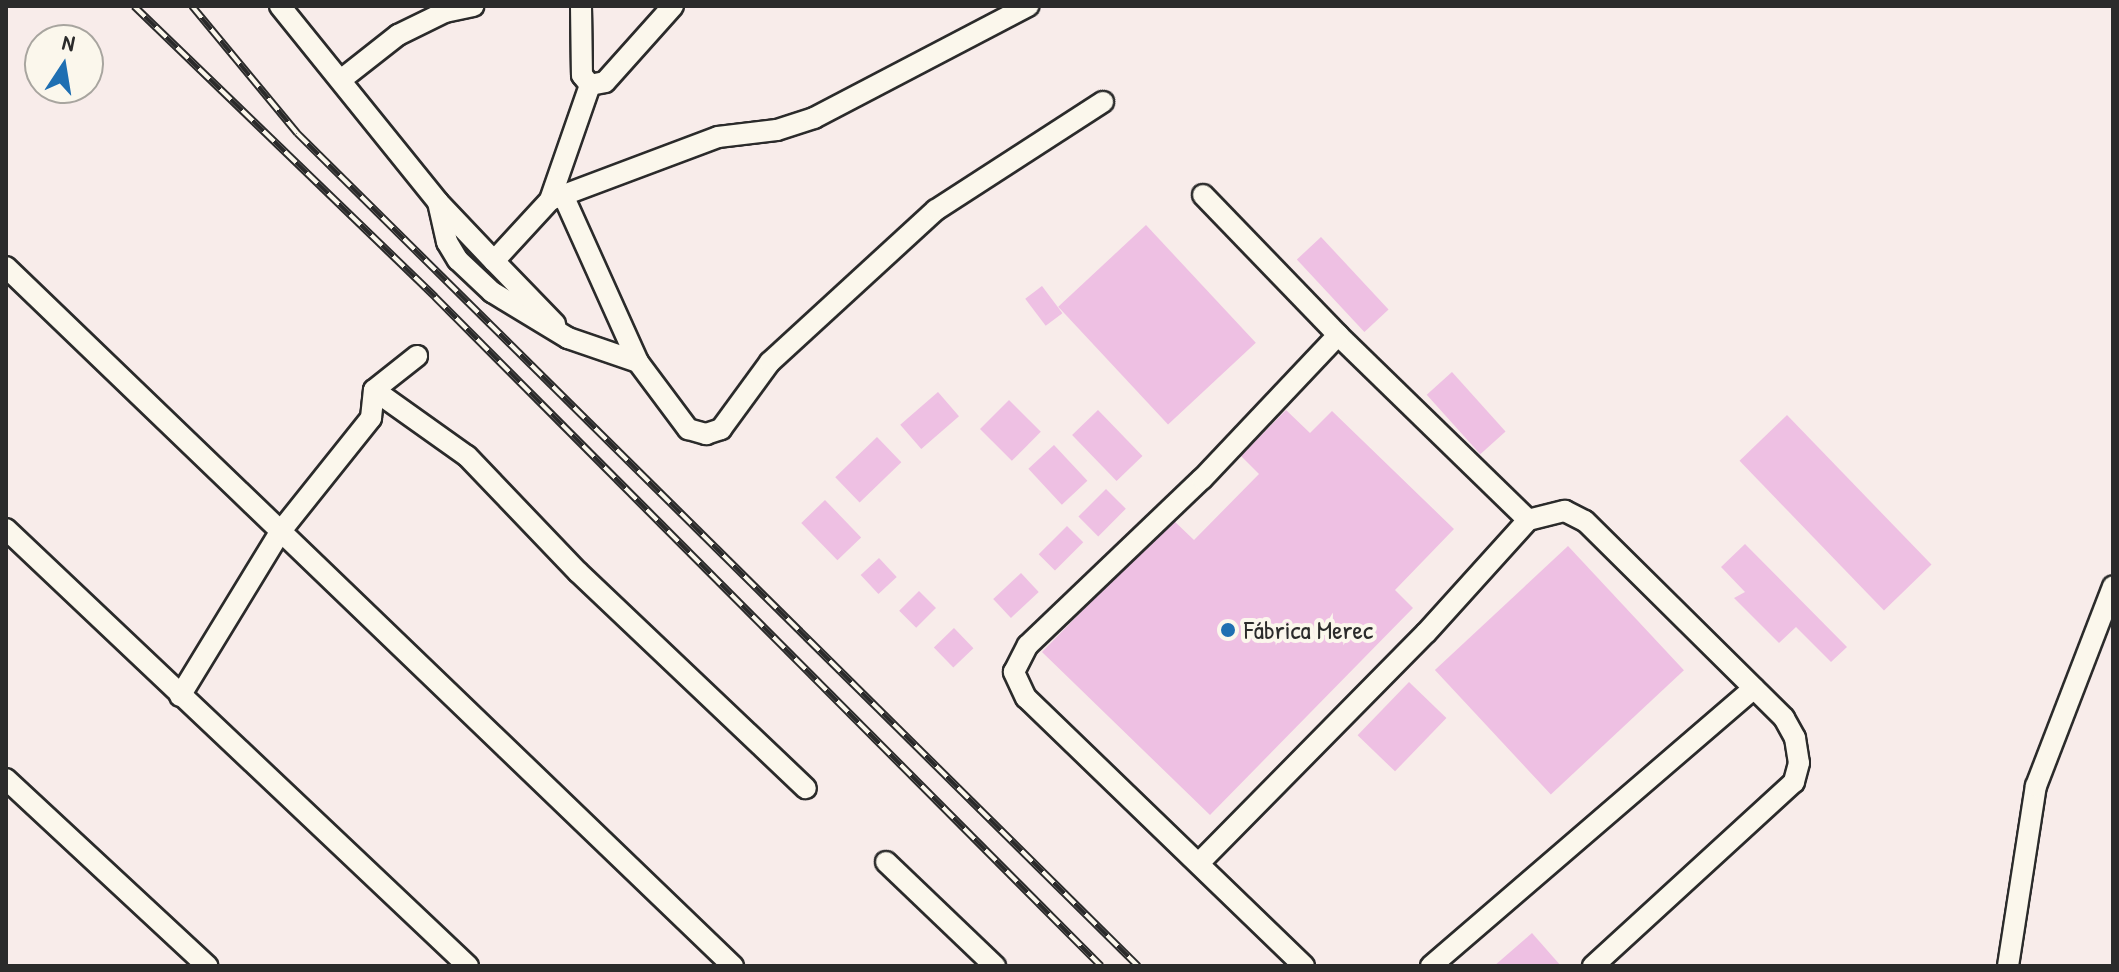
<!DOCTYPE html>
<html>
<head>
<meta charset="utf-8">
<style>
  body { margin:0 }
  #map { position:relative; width:2119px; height:972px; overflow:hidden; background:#f8ecea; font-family:"Patrick Hand",sans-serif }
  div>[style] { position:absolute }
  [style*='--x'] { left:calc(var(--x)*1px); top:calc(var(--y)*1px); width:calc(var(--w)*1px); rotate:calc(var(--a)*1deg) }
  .building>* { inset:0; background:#eec0e3; transform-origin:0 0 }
  .roads { filter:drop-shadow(2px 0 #2b2b2b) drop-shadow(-2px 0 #2b2b2b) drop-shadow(0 2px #2b2b2b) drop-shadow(0 -2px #2b2b2b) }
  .minor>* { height:20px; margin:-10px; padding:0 10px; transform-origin:10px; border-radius:10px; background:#fbf7ec }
  .rail>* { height:8px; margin-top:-4px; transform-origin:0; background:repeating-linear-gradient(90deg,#fbf7ec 0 15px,#2b2b2b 0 30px); box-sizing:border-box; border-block:2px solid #2b2b2b }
  .dots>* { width:22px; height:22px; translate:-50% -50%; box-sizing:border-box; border:4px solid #fbf7ec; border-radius:50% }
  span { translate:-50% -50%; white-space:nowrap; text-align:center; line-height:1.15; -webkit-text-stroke:8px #fbf7ec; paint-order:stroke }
  .poi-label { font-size:26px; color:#2b2b2b }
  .left { translate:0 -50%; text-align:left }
  .frame { position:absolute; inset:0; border:8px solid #2b2b2b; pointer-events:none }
  .north { position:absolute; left:24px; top:24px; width:80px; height:80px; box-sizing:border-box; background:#fbf7ec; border:2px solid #a8a59f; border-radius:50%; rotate:12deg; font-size:22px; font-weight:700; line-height:32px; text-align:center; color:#2b2b2b }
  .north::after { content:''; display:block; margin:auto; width:28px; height:36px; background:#1f6fb2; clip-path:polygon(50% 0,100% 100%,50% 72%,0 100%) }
</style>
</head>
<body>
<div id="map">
  <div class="building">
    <i style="left:1146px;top:225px;width:161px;height:120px;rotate:47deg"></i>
    <i style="left:1321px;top:237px;width:99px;height:33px;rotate:47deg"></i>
    <i style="left:1042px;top:286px;width:34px;height:21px;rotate:53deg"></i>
    <i style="left:1452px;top:372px;width:80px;height:34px;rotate:48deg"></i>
    <i style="left:938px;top:392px;width:32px;height:50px;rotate:49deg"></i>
    <i style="left:1009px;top:400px;width:45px;height:41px;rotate:45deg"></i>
    <i style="left:1098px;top:410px;width:64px;height:36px;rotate:46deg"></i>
    <i style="clip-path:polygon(1286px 410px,1310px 433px,1332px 411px,1454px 529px,1395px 590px,1413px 608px,1210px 815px,1042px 652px,1172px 519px,1194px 540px,1259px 474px,1241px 456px)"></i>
    <i style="left:1787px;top:415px;width:208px;height:66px;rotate:46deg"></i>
    <i style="left:877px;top:437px;width:35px;height:58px;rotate:46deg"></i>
    <i style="left:1054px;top:445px;width:49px;height:35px;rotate:47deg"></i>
    <i style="left:1106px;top:489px;width:28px;height:39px;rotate:45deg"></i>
    <i style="left:825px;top:500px;width:52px;height:33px;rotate:46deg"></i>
    <i style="left:1067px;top:526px;width:23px;height:40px;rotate:45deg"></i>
    <i style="clip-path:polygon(1745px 544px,1847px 647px,1831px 662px,1796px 627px,1779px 643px,1734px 598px,1745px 592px,1721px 567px)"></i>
    <i style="left:1568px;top:546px;width:170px;height:182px;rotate:47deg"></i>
    <i style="left:879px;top:558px;width:26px;height:25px;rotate:47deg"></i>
    <i style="left:1021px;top:573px;width:26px;height:38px;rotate:47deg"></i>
    <i style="left:919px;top:591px;width:24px;height:28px;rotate:45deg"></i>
    <i style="left:954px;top:628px;width:28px;height:28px;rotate:46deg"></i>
    <i style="left:1409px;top:682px;width:52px;height:74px;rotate:44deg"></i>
    <i style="clip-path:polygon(1532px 933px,1561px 966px,1494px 966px)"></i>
  </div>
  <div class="roads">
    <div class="minor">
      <i style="--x:280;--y:6;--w:252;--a:51.1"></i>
      <i style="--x:438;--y:202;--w:81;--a:46.5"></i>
      <i style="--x:494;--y:261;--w:83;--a:-47.4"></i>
      <i style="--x:550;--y:200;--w:122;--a:-70.8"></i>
      <i style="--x:581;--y:6;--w:69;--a:89.2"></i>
      <i style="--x:582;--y:75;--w:13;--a:51"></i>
      <i style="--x:342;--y:79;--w:71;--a:-38.2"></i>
      <i style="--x:398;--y:35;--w:52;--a:-26.1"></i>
      <i style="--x:445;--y:12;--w:29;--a:-12"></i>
      <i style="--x:590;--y:85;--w:15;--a:-11"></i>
      <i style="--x:605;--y:82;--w:102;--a:-48.2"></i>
      <i style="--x:563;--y:195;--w:183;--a:65.8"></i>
      <i style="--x:638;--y:362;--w:84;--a:53.3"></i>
      <i style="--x:688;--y:429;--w:19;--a:16"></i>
      <i style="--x:706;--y:434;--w:16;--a:-18"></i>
      <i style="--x:721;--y:429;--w:83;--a:-53.8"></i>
      <i style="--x:770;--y:362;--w:225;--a:-42.5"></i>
      <i style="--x:936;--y:210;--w:199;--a:-32.9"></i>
      <i style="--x:1203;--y:195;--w:194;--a:46"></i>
      <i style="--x:1338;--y:335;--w:265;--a:44.2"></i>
      <i style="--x:553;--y:199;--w:176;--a:-20.6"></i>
      <i style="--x:718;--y:137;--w:59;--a:-6.8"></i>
      <i style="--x:777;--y:130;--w:39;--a:-18"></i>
      <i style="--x:814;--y:118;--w:242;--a:-27.6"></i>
      <i style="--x:438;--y:202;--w:41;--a:77.3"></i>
      <i style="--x:447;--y:242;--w:21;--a:59"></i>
      <i style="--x:458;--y:260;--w:47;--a:43.3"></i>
      <i style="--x:492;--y:292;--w:89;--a:31.2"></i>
      <i style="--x:568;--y:338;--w:74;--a:18.9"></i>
      <i style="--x:494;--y:261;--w:88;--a:45.9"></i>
      <i style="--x:6;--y:267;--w:1009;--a:43.88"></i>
      <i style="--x:374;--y:390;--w:114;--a:35.4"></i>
      <i style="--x:467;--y:456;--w:161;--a:46.3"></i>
      <i style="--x:578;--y:572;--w:314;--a:43.5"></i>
      <i style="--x:6;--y:529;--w:636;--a:43.41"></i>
      <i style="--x:180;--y:696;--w:192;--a:-58.6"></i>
      <i style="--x:280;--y:532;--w:146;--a:-51.4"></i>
      <i style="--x:371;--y:418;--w:28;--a:-84"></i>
      <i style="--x:374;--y:390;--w:55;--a:-38.3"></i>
      <i style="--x:6;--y:779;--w:275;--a:42.9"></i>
      <i style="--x:886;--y:862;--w:151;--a:43.7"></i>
      <i style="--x:1199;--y:863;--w:323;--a:-45.4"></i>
      <i style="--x:1426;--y:633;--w:152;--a:-47.9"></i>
      <i style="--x:1528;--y:520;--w:38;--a:-14"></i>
      <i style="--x:1565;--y:511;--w:22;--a:27"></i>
      <i style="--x:1585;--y:521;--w:280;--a:44.7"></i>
      <i style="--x:1784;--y:718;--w:23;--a:61"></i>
      <i style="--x:1795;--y:738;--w:25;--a:81"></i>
      <i style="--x:1799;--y:763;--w:20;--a:105"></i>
      <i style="--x:1794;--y:782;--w:273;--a:137.5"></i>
      <i style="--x:1304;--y:966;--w:386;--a:-136"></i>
      <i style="--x:1026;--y:698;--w:29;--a:-115"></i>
      <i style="--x:1014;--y:672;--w:30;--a:-63"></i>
      <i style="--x:1028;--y:645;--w:240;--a:-43.7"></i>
      <i style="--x:1202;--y:479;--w:198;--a:-46.6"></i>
      <i style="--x:1431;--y:966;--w:426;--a:-40.7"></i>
      <i style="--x:2008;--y:966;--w:182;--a:-81.2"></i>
      <i style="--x:2036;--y:786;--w:214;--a:-68.9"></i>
    </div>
  </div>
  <div class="rail">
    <i style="--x:134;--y:6;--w:419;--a:44"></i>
    <i style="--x:435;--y:297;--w:944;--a:45.13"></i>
    <i style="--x:192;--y:6;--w:165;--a:50.4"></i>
    <i style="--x:297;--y:133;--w:1184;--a:44.73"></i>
  </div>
  <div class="dots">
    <i style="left:1228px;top:630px;background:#1f6fb2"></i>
  </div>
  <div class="poi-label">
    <span class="left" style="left:1244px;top:630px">Fábrica Merec</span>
  </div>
  <div class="frame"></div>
  <div class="north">N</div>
</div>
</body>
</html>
